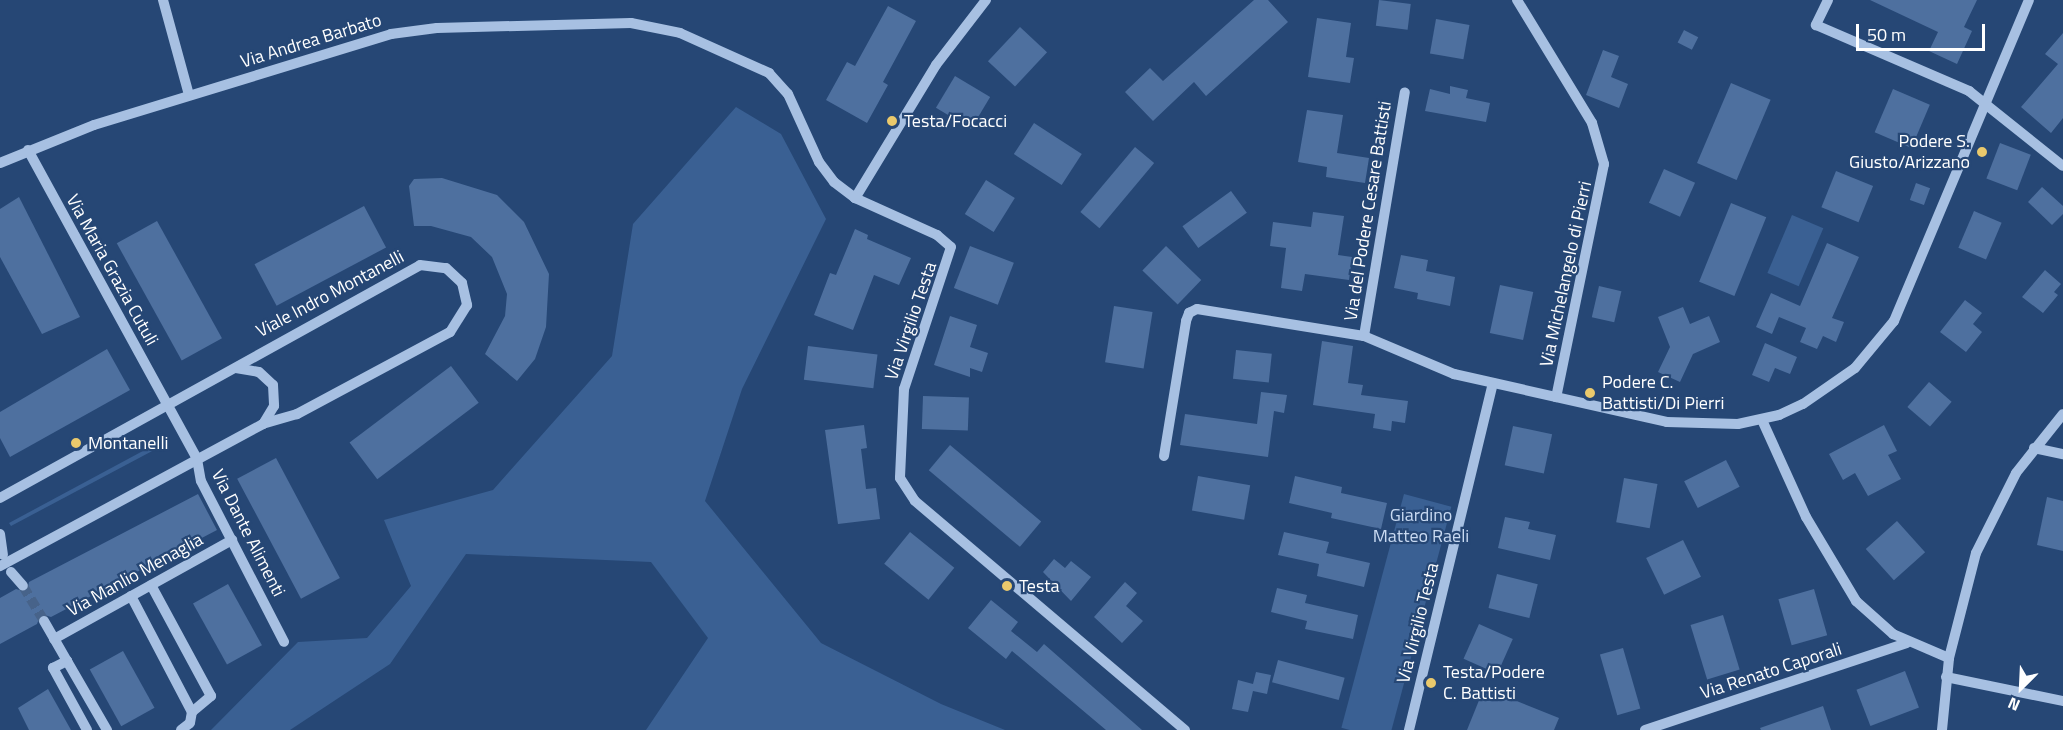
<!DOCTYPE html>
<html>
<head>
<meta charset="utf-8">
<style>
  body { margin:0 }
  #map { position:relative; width:2063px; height:730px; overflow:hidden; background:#264775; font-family:"Titillium Web",sans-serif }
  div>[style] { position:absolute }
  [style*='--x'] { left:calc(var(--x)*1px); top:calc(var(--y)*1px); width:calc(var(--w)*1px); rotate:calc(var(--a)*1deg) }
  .green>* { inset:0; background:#3a6093; transform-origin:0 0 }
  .building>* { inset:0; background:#4e709f; transform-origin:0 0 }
  .minor-tunnel>* { height:10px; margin-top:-5px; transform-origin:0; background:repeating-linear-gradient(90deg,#47638a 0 10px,transparent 0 15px) }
  .minor>* { height:10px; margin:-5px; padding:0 5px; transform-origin:5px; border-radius:5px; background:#a7c0e2 }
  .dots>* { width:16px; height:16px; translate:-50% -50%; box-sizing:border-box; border:3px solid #264775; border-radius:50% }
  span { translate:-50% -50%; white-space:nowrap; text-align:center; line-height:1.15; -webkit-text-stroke:4.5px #264775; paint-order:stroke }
  .street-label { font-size:18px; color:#fff }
  .poi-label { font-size:18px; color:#fff }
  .left { translate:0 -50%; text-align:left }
  .right { translate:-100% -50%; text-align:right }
  .park-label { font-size:18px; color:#c9daf2 }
  .north { position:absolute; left:1991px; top:658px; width:60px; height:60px; -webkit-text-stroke:4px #264775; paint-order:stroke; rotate:204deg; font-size:16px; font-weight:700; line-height:24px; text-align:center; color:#fff }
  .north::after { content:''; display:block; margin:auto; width:21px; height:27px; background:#fff; clip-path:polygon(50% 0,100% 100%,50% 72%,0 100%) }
  .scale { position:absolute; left:1856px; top:24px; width:129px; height:27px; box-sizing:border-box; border:3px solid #fff; border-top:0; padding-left:8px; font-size:18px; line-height:21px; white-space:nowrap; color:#fff; -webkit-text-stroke:4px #264775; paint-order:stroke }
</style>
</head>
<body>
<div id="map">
  <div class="green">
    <i style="clip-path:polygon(736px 107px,781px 134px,826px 219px,742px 389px,705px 501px,821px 643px,941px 704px,1005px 730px,646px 730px,708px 638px,651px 562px,466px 554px,390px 664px,290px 730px,211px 730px,298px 642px,367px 638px,411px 586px,384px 520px,493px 490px,612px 356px,633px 224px)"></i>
    <i style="left:1792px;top:215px;width:34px;height:63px;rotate:23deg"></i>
    <i style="clip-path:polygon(154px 445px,156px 449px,11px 526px,9px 523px)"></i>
    <i style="left:1404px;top:494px;width:49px;height:242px;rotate:15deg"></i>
  </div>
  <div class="building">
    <i style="clip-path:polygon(1254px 0,1268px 0,1288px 22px,1206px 96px,1194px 82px,1153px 121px,1125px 92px,1150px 68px,1163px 81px)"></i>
    <i style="left:1379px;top:0;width:32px;height:26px;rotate:7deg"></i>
    <i style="clip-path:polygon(1870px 0,1977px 0,1964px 27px,1972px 31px,1957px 64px,1929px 51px,1938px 32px)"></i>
    <i style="clip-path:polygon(888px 6px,916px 21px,883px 82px,888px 85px,867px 123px,826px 100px,847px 62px,855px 66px)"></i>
    <i style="clip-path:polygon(1317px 18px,1351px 23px,1346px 57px,1354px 58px,1350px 83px,1308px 77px)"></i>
    <i style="left:1436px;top:19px;width:34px;height:35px;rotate:10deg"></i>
    <i style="left:1020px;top:27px;width:37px;height:47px;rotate:43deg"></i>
    <i style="left:1684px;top:30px;width:16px;height:14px;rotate:27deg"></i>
    <i style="clip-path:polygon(2063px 33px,2063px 118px,2051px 133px,2021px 107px,2058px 64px,2045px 54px)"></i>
    <i style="clip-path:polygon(1603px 50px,1619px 56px,1611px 77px,1628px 84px,1619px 108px,1586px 95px)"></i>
    <i style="left:955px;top:76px;width:41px;height:37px;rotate:31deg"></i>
    <i style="left:1731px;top:83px;width:43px;height:87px;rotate:23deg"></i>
    <i style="clip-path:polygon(1450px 86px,1468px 90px,1466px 98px,1490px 103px,1486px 122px,1425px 111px,1430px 89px,1450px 94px)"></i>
    <i style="left:1893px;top:89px;width:40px;height:47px;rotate:23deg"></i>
    <i style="clip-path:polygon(1307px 110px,1343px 115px,1337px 153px,1369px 158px,1365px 183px,1326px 177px,1327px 167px,1298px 162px)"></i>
    <i style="left:1034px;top:123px;width:57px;height:37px;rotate:33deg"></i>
    <i style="left:2000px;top:143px;width:33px;height:38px;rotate:21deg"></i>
    <i style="left:1135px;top:147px;width:25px;height:85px;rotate:40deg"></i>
    <i style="left:1664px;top:169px;width:34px;height:37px;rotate:24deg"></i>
    <i style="left:1836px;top:171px;width:40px;height:39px;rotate:22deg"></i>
    <i style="clip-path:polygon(442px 178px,497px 195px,524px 222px,549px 274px,546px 327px,535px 359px,517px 381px,485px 354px,505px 316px,507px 294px,492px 257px,471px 237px,431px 226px,414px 226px,409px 186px,414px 179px)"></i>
    <i style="left:986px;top:180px;width:34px;height:40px;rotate:32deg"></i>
    <i style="left:1916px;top:183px;width:15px;height:18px;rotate:20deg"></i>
    <i style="clip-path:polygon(2042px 187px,2063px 206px,2063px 214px,2052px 225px,2028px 202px)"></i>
    <i style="left:1231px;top:191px;width:27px;height:60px;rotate:54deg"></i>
    <i style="clip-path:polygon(19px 197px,80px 317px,42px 334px,0 257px,0 209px)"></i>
    <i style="left:1731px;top:203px;width:38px;height:85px;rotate:22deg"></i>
    <i style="left:364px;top:206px;width:47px;height:124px;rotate:62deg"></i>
    <i style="left:1974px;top:211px;width:30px;height:40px;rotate:23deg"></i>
    <i style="clip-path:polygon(1313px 212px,1344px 216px,1338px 255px,1352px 257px,1349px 280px,1305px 274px,1302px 291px,1281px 288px,1286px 248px,1270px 246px,1273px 222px,1311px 227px)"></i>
    <i style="left:157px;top:221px;width:134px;height:46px;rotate:61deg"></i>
    <i style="clip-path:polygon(855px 229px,868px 235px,867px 239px,911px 258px,899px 285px,874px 275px,853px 330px,814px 315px,830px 273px,836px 275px)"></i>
    <i style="clip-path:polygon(1827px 243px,1859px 257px,1832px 318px,1844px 322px,1836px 342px,1823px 336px,1817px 349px,1800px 342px,1806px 328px,1779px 317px,1772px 334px,1756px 327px,1771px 293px,1800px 306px)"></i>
    <i style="left:970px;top:246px;width:47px;height:45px;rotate:21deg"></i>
    <i style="left:1166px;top:246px;width:49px;height:34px;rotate:44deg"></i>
    <i style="clip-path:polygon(1401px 255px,1428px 260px,1426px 271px,1455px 277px,1450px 306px,1417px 299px,1418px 293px,1394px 288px)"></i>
    <i style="clip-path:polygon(2045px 270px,2061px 284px,2054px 292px,2058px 295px,2043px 313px,2022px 297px)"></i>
    <i style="left:1500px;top:285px;width:34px;height:49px;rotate:12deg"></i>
    <i style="left:1599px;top:286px;width:23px;height:32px;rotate:13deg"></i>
    <i style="clip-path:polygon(1965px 300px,1982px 313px,1973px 324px,1982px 332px,1966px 352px,1940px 332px)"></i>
    <i style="left:1114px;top:306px;width:39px;height:57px;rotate:9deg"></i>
    <i style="clip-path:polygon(1683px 307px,1690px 324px,1709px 316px,1720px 342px,1693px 354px,1680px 382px,1658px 372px,1670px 347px,1658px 317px)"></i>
    <i style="clip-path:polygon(950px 316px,977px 325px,970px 347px,988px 353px,982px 372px,970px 368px,970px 377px,934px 365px)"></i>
    <i style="clip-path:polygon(1322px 341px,1353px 346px,1348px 383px,1363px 385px,1361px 395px,1408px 401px,1405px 423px,1392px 421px,1391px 431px,1373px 428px,1375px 414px,1313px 405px)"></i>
    <i style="clip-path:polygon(1765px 343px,1797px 357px,1790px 374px,1775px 368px,1769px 382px,1752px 375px)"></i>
    <i style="left:808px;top:346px;width:70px;height:34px;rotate:7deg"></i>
    <i style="clip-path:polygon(107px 349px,130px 390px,10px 457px,0 438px,0 412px)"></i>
    <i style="left:1236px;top:350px;width:36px;height:29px;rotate:6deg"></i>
    <i style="left:451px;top:366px;width:46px;height:127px;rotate:53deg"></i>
    <i style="left:1929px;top:382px;width:30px;height:33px;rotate:41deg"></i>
    <i style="clip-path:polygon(1261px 392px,1287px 395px,1284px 413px,1274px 411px,1268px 457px,1180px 445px,1185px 414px,1257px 424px)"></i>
    <i style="left:923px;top:396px;width:46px;height:33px;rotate:2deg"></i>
    <i style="clip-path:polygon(864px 425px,867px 448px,861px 449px,866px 489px,876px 488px,880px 519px,838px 524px,825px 430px)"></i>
    <i style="clip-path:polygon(1884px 425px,1897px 451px,1888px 455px,1901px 479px,1868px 496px,1855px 473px,1843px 480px,1829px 454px)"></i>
    <i style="left:1513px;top:426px;width:40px;height:40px;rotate:12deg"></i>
    <i style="left:950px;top:445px;width:119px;height:33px;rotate:40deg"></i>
    <i style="left:276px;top:458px;width:136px;height:44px;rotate:62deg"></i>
    <i style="left:1726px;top:460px;width:30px;height:47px;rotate:63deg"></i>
    <i style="left:1198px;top:476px;width:53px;height:35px;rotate:10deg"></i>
    <i style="clip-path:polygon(1295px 476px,1342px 487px,1341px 493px,1387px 503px,1381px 529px,1331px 518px,1332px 513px,1289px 503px)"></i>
    <i style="left:1624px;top:478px;width:34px;height:45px;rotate:10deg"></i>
    <i style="clip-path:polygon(198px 494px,217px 530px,51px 617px,41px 614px,37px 624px,0 644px,0 598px,16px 589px,27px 592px,29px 582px)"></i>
    <i style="clip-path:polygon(2047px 497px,2063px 501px,2063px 551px,2037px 545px)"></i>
    <i style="clip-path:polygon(1505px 517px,1530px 522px,1528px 529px,1556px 535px,1550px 560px,1498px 548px)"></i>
    <i style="left:1897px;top:521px;width:42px;height:42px;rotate:48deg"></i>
    <i style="left:910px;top:532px;width:57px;height:41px;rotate:39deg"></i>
    <i style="clip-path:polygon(1284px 532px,1329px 542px,1326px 553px,1370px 563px,1364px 587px,1317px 576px,1319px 564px,1278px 555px)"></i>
    <i style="left:1683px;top:540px;width:41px;height:41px;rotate:64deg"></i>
    <i style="clip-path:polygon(1054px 559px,1065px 568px,1071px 561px,1091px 577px,1071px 601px,1043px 572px)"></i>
    <i style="left:1497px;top:574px;width:42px;height:35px;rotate:14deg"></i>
    <i style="clip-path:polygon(1125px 582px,1137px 593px,1126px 606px,1143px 621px,1122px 643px,1094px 617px)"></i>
    <i style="left:228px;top:584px;width:70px;height:40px;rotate:61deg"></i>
    <i style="clip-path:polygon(1277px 588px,1307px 595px,1305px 603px,1358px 615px,1353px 639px,1305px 629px,1307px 621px,1271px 612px)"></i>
    <i style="left:1814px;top:589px;width:48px;height:37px;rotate:74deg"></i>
    <i style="clip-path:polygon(991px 600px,1018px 622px,1011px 631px,1037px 652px,1044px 644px,1142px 730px,1106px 730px,1012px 651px,1006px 659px,968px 628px)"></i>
    <i style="left:1723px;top:615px;width:57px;height:34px;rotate:73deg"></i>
    <i style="left:1479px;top:624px;width:37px;height:38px;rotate:24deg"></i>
    <i style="left:1623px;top:648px;width:63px;height:24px;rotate:74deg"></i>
    <i style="left:123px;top:651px;width:65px;height:38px;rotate:61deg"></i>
    <i style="left:1278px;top:660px;width:69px;height:23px;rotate:15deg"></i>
    <i style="left:1905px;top:671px;width:39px;height:52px;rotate:69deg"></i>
    <i style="clip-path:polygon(1256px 672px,1271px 675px,1267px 694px,1253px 691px,1248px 712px,1232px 709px,1238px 680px,1253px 684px)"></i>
    <i style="clip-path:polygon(1484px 688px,1559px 718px,1554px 730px,1467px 730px)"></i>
    <i style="clip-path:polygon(48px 689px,71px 730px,29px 730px,18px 708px)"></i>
    <i style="clip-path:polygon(1823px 706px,1831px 730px,1761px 730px,1760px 728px)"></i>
  </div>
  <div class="minor-tunnel">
    <i style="--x:23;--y:586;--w:41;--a:59"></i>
  </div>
  <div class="minor">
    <i style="--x:163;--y:0;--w:98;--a:74.7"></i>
    <i style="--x:986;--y:0;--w:82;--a:127.6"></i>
    <i style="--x:936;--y:65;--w:156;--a:121.3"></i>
    <i style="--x:855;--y:198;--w:90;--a:24.3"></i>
    <i style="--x:937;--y:235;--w:18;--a:41"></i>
    <i style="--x:951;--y:247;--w:150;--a:108.3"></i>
    <i style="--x:904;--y:389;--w:89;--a:92.6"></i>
    <i style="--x:900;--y:478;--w:27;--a:57"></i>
    <i style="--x:915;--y:501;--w:354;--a:40.3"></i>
    <i style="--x:1517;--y:0;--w:144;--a:58.6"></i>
    <i style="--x:1592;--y:123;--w:43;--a:73.7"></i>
    <i style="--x:1604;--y:164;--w:238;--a:101.6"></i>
    <i style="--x:1828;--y:0;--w:28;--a:116"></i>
    <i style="--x:1816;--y:25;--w:167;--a:23.3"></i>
    <i style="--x:1969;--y:91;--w:120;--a:38.6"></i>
    <i style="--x:28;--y:150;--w:352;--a:61.3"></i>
    <i style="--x:197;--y:459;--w:22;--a:80"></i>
    <i style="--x:201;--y:481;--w:181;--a:62.7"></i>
    <i style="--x:0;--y:163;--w:101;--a:-22"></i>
    <i style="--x:94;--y:125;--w:311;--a:-17"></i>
    <i style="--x:391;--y:34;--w:46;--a:-7.4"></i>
    <i style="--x:437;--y:28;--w:194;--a:-1.5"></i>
    <i style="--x:631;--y:23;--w:50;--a:11.5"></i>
    <i style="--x:680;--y:33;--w:98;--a:24.2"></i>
    <i style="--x:769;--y:73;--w:28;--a:48"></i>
    <i style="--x:788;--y:94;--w:75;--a:65.5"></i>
    <i style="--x:819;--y:162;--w:25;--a:53"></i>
    <i style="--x:834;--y:182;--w:26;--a:37"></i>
    <i style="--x:1364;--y:336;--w:247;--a:-80.5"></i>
    <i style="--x:236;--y:368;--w:23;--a:10"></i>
    <i style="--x:259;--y:372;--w:19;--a:43"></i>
    <i style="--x:273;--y:385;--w:21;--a:87"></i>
    <i style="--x:274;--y:406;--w:21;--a:121"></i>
    <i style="--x:1762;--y:420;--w:107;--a:65.6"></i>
    <i style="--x:1806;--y:517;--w:98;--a:59.2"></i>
    <i style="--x:1856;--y:601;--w:50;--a:41.7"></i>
    <i style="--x:1893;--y:634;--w:61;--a:23.2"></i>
    <i style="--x:2034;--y:448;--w:30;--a:12"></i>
    <i style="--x:1164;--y:456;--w:137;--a:-80.7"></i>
    <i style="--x:1186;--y:321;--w:9;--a:-69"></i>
    <i style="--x:1189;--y:313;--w:9;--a:-27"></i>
    <i style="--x:1197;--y:309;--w:169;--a:9.2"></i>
    <i style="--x:1364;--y:336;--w:98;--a:22.9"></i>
    <i style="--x:1454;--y:374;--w:218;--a:12.7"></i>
    <i style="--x:1667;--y:422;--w:71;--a:1.6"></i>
    <i style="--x:1738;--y:424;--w:42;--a:-12.4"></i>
    <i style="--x:1779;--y:415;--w:26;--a:-25"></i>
    <i style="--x:1803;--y:404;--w:63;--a:-34.7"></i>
    <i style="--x:1855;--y:368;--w:61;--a:-50.3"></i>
    <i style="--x:1894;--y:321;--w:348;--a:-67.2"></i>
    <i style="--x:0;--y:498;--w:480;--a:-29"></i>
    <i style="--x:420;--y:265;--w:26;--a:7"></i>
    <i style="--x:446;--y:268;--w:22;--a:43"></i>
    <i style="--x:462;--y:283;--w:23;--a:77"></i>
    <i style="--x:467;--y:305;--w:32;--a:122"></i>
    <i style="--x:450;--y:332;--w:174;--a:151.8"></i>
    <i style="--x:297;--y:414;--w:35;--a:164"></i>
    <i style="--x:263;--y:424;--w:299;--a:151.6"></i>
    <i style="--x:0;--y:534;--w:21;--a:82"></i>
    <i style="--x:11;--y:572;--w:18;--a:49"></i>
    <i style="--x:131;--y:596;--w:131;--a:62.3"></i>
    <i style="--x:192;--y:712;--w:25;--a:-40"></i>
    <i style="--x:211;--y:696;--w:126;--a:-118.4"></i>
    <i style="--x:44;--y:621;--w:46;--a:60.1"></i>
    <i style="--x:54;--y:639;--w:204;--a:-29.1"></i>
    <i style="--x:1946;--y:677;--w:119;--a:11.6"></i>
    <i style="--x:87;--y:730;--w:71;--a:-118.7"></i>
    <i style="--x:53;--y:668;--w:16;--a:-27"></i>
    <i style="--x:67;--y:661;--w:80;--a:59.9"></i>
    <i style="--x:181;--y:730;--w:11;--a:-38"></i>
    <i style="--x:190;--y:723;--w:11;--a:-80"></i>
    <i style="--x:1409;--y:730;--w:357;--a:-76.4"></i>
    <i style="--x:1645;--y:730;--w:276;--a:-18.4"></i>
    <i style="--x:1942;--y:730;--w:72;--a:-84.4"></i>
    <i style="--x:1949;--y:658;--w:108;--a:-75.6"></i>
    <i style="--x:1976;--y:553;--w:89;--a:-63.4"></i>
    <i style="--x:2016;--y:473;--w:75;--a:-51.5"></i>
  </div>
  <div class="dots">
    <i style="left:892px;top:121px;background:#eac96c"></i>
    <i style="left:1982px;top:152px;background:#eac96c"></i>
    <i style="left:1590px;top:393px;background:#eac96c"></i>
    <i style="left:76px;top:443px;background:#eac96c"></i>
    <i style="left:1007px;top:586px;background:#eac96c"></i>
    <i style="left:1431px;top:683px;background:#eac96c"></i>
  </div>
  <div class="street-label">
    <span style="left:311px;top:41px;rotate:-17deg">Via Andrea Barbato</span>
    <span style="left:1368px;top:211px;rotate:-81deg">Via del Podere Cesare Battisti</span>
    <span style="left:112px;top:270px;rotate:61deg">Via Maria Grazia Cutuli</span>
    <span style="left:1566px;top:274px;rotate:-78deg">Via Michelangelo di Pierri</span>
    <span style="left:330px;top:294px;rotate:-28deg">Viale Indro Montanelli</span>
    <span style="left:911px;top:321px;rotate:-71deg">Via Virgilio Testa</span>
    <span style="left:248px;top:533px;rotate:63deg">Via Dante Alimenti</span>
    <span style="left:135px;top:575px;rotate:-29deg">Via Manlio Menaglia</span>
    <span style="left:1418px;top:623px;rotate:-76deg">Via Virgilio Testa</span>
    <span style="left:1771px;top:671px;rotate:-18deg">Via Renato Caporali</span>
  </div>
  <div class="poi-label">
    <span class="left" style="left:904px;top:121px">Testa/Focacci</span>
    <span class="right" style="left:1970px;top:152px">Podere S.<br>Giusto/Arizzano</span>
    <span class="left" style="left:1602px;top:393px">Podere C.<br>Battisti/Di Pierri</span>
    <span class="left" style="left:88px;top:443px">Montanelli</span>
    <span class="left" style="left:1019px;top:586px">Testa</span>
    <span class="left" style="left:1443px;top:683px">Testa/Podere<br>C. Battisti</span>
  </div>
  <div class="park-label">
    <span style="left:1421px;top:526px">Giardino<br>Matteo Raeli</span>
  </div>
  <div class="north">N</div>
  <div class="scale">50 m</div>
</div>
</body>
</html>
